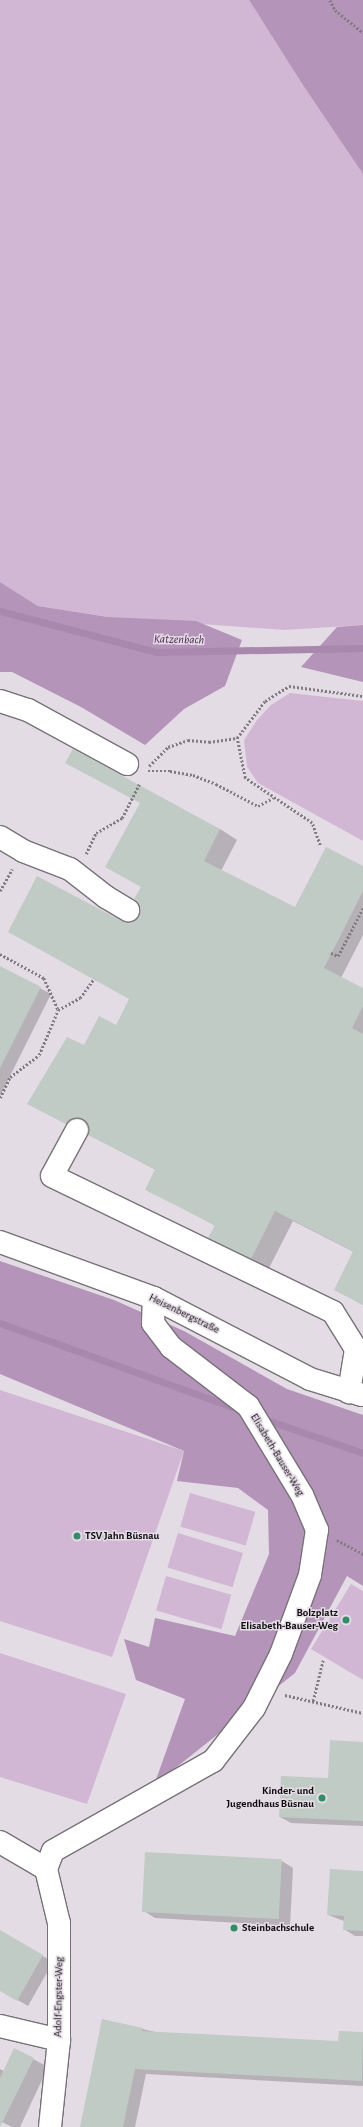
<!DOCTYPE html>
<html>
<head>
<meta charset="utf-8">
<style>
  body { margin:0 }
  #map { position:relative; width:363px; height:2127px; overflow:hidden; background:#e4dce5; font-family:"Alegreya Sans",sans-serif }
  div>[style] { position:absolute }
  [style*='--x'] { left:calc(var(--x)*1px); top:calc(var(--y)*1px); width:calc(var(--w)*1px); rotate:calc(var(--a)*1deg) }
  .green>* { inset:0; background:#d2b7d5; transform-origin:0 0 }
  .forest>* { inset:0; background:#b494b9 }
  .shadow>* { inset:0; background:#0003 }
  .stream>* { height:7px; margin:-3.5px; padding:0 3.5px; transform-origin:3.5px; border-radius:3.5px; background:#a888ac }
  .building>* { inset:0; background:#c1cbc5; transform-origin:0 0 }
  .path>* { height:2.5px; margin-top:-1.25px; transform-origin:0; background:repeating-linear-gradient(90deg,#827c82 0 2px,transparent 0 4px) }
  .roads { filter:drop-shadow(1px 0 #787179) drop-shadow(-1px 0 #787179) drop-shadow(0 1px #787179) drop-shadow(0 -1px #787179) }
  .minor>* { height:22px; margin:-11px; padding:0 11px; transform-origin:11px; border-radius:11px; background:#fff }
  .dots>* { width:11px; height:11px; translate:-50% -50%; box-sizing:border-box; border:2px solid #e4dce5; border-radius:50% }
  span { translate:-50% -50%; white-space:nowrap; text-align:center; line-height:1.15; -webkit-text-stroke:3px #e4dce5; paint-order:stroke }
  .street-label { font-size:11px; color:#0e0b0e }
  .poi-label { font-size:11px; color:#0e0b0e; font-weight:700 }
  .left { translate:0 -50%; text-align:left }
  .right { translate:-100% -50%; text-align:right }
  .water-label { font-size:12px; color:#4e2554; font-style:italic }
</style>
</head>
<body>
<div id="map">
  <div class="green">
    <i style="clip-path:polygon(0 0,249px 0,363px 174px,363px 625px,284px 630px,108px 617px,38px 606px,0 582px)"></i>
    <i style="clip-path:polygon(290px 693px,363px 701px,363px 841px,258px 783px,247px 767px,244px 740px,257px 720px,271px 705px)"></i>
    <i style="clip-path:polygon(0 1390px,184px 1451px,112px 1657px,0 1621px)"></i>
    <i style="left:190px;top:1493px;width:68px;height:35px;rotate:16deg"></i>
    <i style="left:178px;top:1533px;width:68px;height:36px;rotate:17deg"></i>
    <i style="left:166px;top:1576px;width:68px;height:36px;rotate:16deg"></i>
    <i style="clip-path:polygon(351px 1584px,363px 1591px,363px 1680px,311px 1649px)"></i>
    <i style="clip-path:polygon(0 1653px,126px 1694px,87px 1804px,0 1777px)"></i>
  </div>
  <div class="forest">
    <i style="clip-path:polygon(249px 0,363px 0,363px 174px,303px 85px)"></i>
    <i style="clip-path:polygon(0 582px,38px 606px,108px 617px,196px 621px,242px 640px,225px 686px,184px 709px,145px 745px,81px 707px,12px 672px,0 672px)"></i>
    <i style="clip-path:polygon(363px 625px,363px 682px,301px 667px,337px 627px)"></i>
    <i style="clip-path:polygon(0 1261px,114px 1300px,184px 1331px,287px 1389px,363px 1415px,363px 1586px,347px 1576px,295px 1673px,154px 1785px,185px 1699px,136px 1680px,124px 1639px,149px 1647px,155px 1618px,235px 1636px,269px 1554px,268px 1510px,238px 1488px,177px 1481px,184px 1451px,0 1374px)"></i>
  </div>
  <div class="shadow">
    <i style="clip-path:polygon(220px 829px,237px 840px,221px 871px,295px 909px,363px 867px,363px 935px,341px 978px,363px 989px,363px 1305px,335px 1290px,354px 1252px,293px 1221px,269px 1268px,210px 1237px,216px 1226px,146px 1189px,156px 1170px,89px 1135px,89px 1130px,84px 1133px,28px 1104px,84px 1047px,116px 1026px,130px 999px,122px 922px,134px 922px)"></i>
    <i style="clip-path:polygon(0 967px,51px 994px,0 1096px)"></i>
    <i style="clip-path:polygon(363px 1743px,363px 1826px,291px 1823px,280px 1817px,329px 1779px)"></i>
    <i style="clip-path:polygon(282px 1861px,293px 1868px,290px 1926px,155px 1918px,144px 1911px)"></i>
    <i style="clip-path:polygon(363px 1872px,363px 1936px,355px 1936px,344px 1929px,344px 1921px,328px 1915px)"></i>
    <i style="clip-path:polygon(0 1931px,53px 1962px,28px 2006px,0 1990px)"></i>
    <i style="clip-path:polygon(103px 2020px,160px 2033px,339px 2042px,340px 2032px,363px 2033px,363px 2086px,146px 2074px,135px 2127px,81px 2127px)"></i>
    <i style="clip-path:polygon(33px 2059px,48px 2067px,20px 2127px,12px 2127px,0 2121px,0 2069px,4px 2071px)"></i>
  </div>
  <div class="stream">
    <i style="--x:0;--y:611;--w:161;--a:14.7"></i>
    <i style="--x:156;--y:652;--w:207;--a:-1.1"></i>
    <i style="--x:0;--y:1323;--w:255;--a:19.9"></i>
    <i style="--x:261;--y:1418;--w:108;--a:18.9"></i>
  </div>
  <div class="building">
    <i style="clip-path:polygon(73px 749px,220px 829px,204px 861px,295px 907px,326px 847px,363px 866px,363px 891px,324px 968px,363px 988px,363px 1006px,352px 1028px,363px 1034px,363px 1305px,334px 1290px,353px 1251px,275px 1211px,251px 1259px,208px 1238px,215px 1225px,145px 1190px,155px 1169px,88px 1135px,88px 1124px,83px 1119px,76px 1118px,66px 1124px,27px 1104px,67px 1037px,84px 1045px,99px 1016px,116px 1025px,129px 999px,8px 932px,37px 876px,122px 921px,134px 921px,139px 916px,139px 904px,134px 899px,141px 887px,105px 867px,140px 803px,65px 763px)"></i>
    <i style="clip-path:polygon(0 966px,41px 987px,0 1068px)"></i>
    <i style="clip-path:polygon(330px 1740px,363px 1742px,363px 1821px,279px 1817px,281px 1776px,328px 1778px)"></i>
    <i style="left:145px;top:1852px;width:137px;height:60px;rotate:3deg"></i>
    <i style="clip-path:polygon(330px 1869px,363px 1871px,363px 1931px,343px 1930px,344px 1916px,327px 1915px)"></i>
    <i style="clip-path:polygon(0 1930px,43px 1955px,17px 2001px,0 1991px)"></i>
    <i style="clip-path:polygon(102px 2019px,143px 2028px,142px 2031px,338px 2041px,339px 2031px,363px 2032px,362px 2081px,135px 2069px,123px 2127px,80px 2127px)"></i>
    <i style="clip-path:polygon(14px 2048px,34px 2058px,0 2127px,0 2078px)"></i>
  </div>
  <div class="path">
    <i style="--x:330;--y:0;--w:11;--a:63"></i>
    <i style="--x:335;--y:10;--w:36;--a:39"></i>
    <i style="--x:149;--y:766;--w:27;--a:-45"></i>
    <i style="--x:168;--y:747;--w:21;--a:-19"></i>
    <i style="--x:188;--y:740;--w:21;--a:5"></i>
    <i style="--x:209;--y:742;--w:28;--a:-8"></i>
    <i style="--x:148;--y:771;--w:22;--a:0"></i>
    <i style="--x:170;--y:771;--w:23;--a:10"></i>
    <i style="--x:193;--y:775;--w:25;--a:21"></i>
    <i style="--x:216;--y:784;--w:47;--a:27.6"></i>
    <i style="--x:258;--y:806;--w:17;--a:-28"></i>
    <i style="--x:320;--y:845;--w:23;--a:-110"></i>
    <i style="--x:312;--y:823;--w:81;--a:-146.1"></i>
    <i style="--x:245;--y:778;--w:41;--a:-101.3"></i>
    <i style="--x:237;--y:738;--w:46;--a:-52.9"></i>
    <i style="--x:265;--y:701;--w:28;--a:-32"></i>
    <i style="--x:289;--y:686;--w:75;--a:7.7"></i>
    <i style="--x:86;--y:854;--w:23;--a:-65"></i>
    <i style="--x:96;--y:833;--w:30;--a:-30"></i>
    <i style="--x:122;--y:818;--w:39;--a:-63"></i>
    <i style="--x:0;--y:891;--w:25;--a:-61"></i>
    <i style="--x:331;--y:953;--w:8;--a:23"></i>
    <i style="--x:338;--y:956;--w:54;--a:-62.5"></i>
    <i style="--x:0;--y:954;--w:50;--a:28.6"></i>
    <i style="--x:44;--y:978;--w:35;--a:66"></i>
    <i style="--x:0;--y:1098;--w:23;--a:-65"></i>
    <i style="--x:10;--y:1077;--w:36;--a:-37"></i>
    <i style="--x:39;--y:1055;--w:49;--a:-67.1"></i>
    <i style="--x:58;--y:1010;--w:25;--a:-29"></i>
    <i style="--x:80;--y:998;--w:24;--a:-54"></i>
    <i style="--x:337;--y:1540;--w:30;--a:28"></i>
    <i style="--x:285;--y:1695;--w:80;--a:13"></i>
    <i style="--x:313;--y:1701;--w:42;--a:-76.3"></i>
  </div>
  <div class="roads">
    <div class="minor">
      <i style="--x:0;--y:701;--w:29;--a:18"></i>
      <i style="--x:28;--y:710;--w:113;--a:28.6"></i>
      <i style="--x:0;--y:837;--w:27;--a:31"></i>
      <i style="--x:23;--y:851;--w:50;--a:21"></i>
      <i style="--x:70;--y:869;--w:46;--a:37.9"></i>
      <i style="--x:106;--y:897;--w:26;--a:31"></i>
      <i style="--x:77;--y:1130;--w:52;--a:118.5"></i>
      <i style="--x:52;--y:1176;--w:312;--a:25.8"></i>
      <i style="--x:333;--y:1312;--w:44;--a:58.1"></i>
      <i style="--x:356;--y:1349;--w:44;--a:99.2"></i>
      <i style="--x:0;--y:1242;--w:164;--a:20"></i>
      <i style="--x:154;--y:1298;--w:176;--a:27.4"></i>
      <i style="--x:310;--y:1379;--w:54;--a:17.1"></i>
      <i style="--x:0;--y:1842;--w:53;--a:30.4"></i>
      <i style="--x:46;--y:1869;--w:19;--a:-69"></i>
      <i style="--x:53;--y:1851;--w:184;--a:-29.4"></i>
      <i style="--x:213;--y:1761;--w:67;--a:-52.3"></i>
      <i style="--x:254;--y:1708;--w:60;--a:-63.4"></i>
      <i style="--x:281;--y:1654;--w:84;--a:-69.8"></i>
      <i style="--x:310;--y:1575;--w:46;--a:-81.2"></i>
      <i style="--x:317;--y:1530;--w:38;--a:-113"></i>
      <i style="--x:302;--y:1495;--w:104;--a:-121.2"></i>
      <i style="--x:248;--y:1406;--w:97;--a:-142.5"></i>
      <i style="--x:171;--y:1347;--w:30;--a:-127"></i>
      <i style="--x:153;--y:1323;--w:25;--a:-88"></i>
      <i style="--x:46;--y:1869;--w:56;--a:76.5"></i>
      <i style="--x:59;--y:1923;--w:117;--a:90"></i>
      <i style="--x:59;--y:2040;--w:87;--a:95.9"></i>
      <i style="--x:0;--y:2026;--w:61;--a:13.3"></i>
    </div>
  </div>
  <div class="dots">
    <i style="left:77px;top:1536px;background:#308e66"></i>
    <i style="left:346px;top:1620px;background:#308e66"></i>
    <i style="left:322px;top:1798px;background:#308e66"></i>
    <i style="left:234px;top:1928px;background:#308e66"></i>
  </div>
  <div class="street-label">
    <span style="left:184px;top:1314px;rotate:26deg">Heisenbergstraße</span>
    <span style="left:277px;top:1455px;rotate:59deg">Elisabeth-Bauser-Weg</span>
    <span style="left:59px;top:1997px;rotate:-89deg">Adolf-Engster-Weg</span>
  </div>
  <div class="poi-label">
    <span class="left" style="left:85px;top:1536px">TSV Jahn Büsnau</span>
    <span class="right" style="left:338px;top:1620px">Bolzplatz<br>Elisabeth-Bauser-Weg</span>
    <span class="right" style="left:314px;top:1798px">Kinder- und<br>Jugendhaus Büsnau</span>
    <span class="left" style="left:242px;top:1928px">Steinbachschule</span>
  </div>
  <div class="water-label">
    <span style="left:179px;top:640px;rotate:1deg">Katzenbach</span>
  </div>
</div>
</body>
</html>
